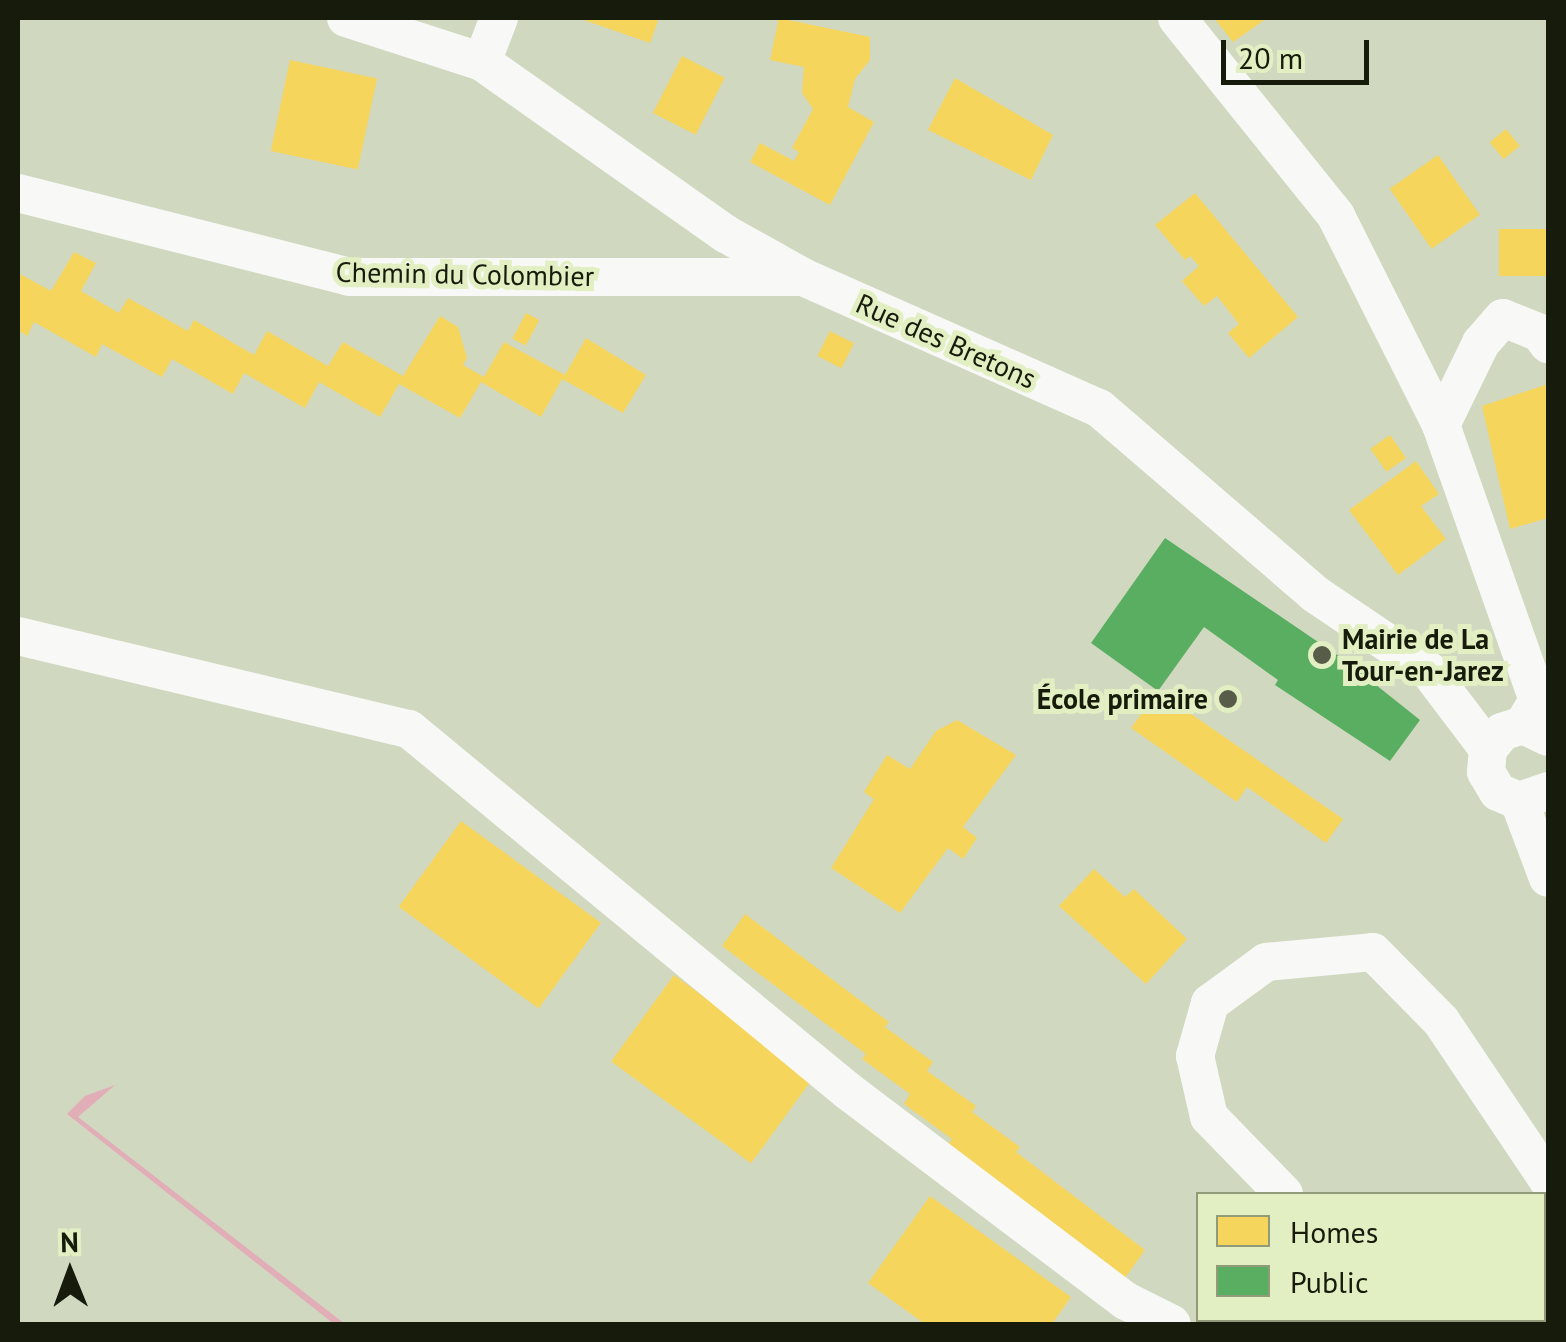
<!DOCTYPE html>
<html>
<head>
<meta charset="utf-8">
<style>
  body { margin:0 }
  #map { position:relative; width:1566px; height:1342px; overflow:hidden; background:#d1d8c0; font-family:"PT Sans",sans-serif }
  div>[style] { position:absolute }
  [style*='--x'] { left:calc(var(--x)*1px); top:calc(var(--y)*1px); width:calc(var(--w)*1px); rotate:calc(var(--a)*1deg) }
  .water>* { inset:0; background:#e1adb6 }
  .homes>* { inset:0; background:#f6d55c; transform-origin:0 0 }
  .public>* { inset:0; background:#5aae61 }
  .minor>* { height:38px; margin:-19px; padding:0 19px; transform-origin:19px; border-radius:19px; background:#f8f9f6 }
  .dots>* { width:28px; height:28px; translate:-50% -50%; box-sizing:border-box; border:5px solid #e2efc2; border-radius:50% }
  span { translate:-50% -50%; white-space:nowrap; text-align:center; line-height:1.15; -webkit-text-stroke:10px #e2efc2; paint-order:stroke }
  .street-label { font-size:28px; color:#171b0b }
  .poi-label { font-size:28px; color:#171b0b; font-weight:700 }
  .left { translate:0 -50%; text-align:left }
  .right { translate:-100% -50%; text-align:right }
  .frame { position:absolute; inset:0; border:20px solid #171b0b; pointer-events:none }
  .legend { position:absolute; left:1196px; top:1192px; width:350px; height:130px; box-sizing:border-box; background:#e2efc2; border:2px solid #919a79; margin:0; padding:12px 18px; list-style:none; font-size:30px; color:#171b0b }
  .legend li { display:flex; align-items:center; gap:20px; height:50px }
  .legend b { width:50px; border:2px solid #919a79 }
  .north { position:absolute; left:20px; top:1222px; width:100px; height:100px; -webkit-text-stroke:8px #e2efc2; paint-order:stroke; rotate:359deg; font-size:28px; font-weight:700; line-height:40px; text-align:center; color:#171b0b }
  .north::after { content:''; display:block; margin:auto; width:35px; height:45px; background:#171b0b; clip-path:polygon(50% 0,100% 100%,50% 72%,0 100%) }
  .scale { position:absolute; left:1221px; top:40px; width:148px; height:45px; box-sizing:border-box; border:5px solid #171b0b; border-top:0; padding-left:12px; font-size:30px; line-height:35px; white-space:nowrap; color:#171b0b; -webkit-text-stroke:8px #e2efc2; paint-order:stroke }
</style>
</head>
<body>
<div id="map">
  <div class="water">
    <i style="clip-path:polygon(115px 1085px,78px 1117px,345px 1324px,334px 1324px,67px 1114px,85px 1096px)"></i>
  </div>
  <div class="homes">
    <i style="clip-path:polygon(578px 18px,659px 18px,650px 43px)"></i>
    <i style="clip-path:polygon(779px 18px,870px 37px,870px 60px,855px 79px,848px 107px,874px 122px,830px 205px,750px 162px,760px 143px,794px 161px,799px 152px,792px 148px,813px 109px,802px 93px,804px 67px,770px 60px)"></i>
    <i style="clip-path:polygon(1214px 18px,1267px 18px,1233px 42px)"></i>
    <i style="left:682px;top:56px;width:48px;height:64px;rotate:27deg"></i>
    <i style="left:290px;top:60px;width:89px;height:93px;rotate:12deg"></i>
    <i style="clip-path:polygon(955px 78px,1053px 135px,1031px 180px,928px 130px)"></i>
    <i style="left:1506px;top:129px;width:22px;height:21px;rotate:51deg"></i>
    <i style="left:1438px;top:155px;width:73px;height:59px;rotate:55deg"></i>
    <i style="clip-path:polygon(1195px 193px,1298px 317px,1249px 358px,1228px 333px,1239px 324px,1217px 296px,1204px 306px,1182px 281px,1199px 266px,1190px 256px,1185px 260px,1155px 225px)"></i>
    <i style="left:1548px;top:229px;width:47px;height:49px;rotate:90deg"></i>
    <i style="clip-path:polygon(74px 252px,96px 263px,81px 291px,119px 313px,128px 298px,188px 331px,194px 320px,254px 355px,267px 331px,328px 366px,343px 342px,403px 376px,440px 316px,458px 327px,467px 358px,463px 365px,484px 377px,504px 342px,565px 375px,586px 338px,646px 375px,623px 413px,562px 379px,541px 417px,481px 382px,460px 418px,399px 384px,380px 417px,319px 382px,305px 408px,244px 373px,233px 394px,172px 359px,162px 377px,102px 344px,96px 357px,34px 322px,27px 336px,18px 330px,18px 273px,51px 291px)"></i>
    <i style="left:526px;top:313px;width:15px;height:29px;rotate:28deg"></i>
    <i style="left:830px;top:331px;width:27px;height:28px;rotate:27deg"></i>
    <i style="clip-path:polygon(1548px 384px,1548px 518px,1510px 529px,1482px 406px)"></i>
    <i style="left:1390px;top:435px;width:28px;height:24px;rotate:55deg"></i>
    <i style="clip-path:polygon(1416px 461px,1439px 494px,1421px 506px,1446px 539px,1398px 575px,1349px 510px)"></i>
    <i style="clip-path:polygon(1158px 691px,1343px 819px,1326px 843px,1247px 787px,1237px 802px,1131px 728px)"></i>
    <i style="clip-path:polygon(957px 720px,1016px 755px,963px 827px,977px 838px,963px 859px,948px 848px,900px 913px,831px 868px,874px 799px,864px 792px,887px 755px,910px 769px,936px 731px)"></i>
    <i style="left:461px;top:821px;width:173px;height:106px;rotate:36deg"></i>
    <i style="clip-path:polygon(1094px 869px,1125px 897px,1134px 889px,1187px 939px,1146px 984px,1059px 906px)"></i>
    <i style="clip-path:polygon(745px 914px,889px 1022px,885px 1027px,933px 1062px,927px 1071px,976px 1106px,972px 1112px,1020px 1147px,1016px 1152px,1145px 1250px,1122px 1282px,948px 1144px,952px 1139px,904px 1104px,910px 1094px,862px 1059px,866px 1054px,722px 946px)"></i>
    <i style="left:674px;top:975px;width:173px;height:107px;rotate:36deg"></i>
    <i style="clip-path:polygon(930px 1196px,1071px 1297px,1052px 1324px,925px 1324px,868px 1283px)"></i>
  </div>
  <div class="public">
    <i style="clip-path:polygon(1165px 538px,1346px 661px,1420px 720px,1390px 761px,1275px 685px,1278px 680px,1204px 627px,1158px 691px,1091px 643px)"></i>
  </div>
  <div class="minor">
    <i style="--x:346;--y:18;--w:143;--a:17.9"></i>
    <i style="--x:482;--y:62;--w:299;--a:35.2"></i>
    <i style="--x:726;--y:234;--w:88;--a:29.2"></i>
    <i style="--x:803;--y:277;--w:324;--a:23.9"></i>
    <i style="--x:1099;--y:408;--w:285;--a:40.7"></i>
    <i style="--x:1315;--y:594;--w:138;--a:34"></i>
    <i style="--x:1429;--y:671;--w:98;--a:52.9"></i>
    <i style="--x:1177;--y:18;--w:254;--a:51.2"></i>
    <i style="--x:1336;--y:216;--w:234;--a:63.3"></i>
    <i style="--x:1441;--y:425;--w:292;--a:70.6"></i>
    <i style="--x:1538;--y:700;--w:29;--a:121"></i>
    <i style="--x:482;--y:62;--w:47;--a:-68.9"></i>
    <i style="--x:18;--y:193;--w:341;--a:14.2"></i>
    <i style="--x:349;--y:277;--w:452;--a:0"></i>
    <i style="--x:1441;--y:425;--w:91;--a:-64"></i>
    <i style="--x:1481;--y:343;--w:33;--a:-49"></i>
    <i style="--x:1503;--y:318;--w:40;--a:22"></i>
    <i style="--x:1540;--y:333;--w:14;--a:54"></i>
    <i style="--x:18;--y:636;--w:402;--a:13.4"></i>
    <i style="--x:409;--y:729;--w:569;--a:39.51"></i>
    <i style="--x:848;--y:1091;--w:348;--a:37.1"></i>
    <i style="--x:1126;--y:1301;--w:51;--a:26.6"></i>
    <i style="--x:1548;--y:737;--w:28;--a:-154"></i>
    <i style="--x:1523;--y:725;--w:22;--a:162"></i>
    <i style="--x:1502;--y:732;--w:22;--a:129"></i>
    <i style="--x:1488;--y:749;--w:23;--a:95"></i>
    <i style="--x:1486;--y:772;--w:23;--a:59"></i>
    <i style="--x:1498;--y:792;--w:23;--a:23"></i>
    <i style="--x:1519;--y:801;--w:31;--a:-19"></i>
    <i style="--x:1519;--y:801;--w:82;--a:69.4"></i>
    <i style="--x:1284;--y:1194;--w:107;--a:-134.2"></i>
    <i style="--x:1209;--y:1117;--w:63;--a:-102.9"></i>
    <i style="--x:1195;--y:1056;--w:55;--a:-74.2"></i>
    <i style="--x:1210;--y:1003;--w:69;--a:-36.2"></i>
    <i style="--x:1266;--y:962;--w:107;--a:-5.3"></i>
    <i style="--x:1373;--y:952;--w:97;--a:45.4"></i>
    <i style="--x:1441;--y:1021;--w:192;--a:56.1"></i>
    <i style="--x:1409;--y:1320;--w:7;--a:34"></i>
  </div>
  <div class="dots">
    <i style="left:1322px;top:655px;background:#585d4a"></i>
    <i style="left:1228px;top:699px;background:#585d4a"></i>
  </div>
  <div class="street-label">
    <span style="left:465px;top:274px;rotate:1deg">Chemin du Colombier</span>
    <span style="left:946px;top:341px;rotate:24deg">Rue des Bretons</span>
  </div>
  <div class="poi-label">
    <span class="left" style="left:1342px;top:655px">Mairie de La<br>Tour-en-Jarez</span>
    <span class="right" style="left:1208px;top:699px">École primaire</span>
  </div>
  <div class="frame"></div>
  <ul class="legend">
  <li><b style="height:28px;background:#f6d55c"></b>Homes</li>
  <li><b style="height:28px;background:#5aae61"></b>Public</li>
  </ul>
  <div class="north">N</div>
  <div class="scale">20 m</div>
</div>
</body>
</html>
